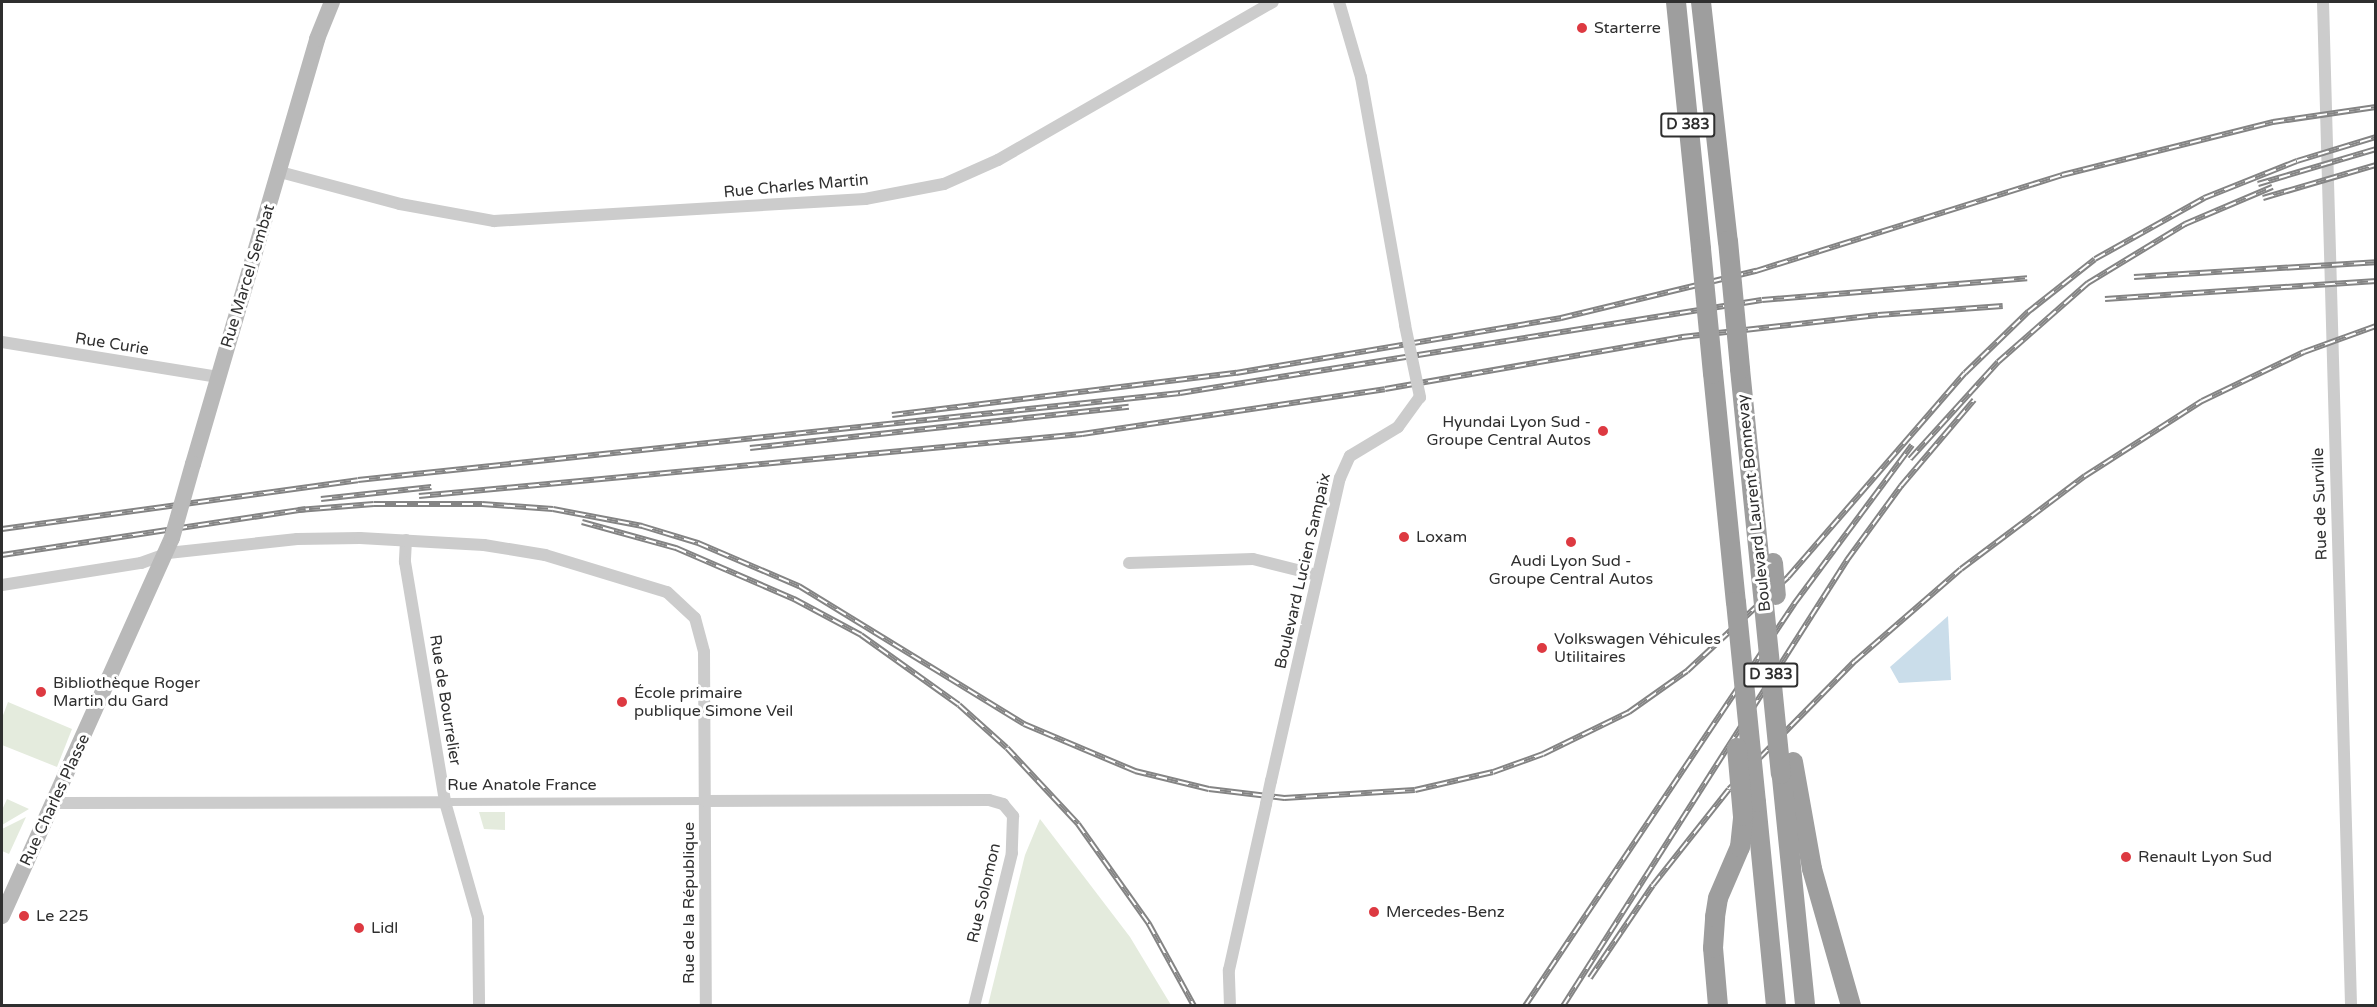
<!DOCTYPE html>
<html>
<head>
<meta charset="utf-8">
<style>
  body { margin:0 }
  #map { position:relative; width:2377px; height:1007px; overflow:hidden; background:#fff; font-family:"Varela Round",sans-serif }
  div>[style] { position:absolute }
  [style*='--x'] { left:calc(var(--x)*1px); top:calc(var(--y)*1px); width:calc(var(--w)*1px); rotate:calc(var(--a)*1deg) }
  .green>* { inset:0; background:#e4ebdd }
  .water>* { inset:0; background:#caddea }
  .pedestrian>* { height:8px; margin:-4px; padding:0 4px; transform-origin:4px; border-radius:4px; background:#ccc }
  .minor>* { height:12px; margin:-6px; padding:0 6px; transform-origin:6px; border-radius:6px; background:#ccc }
  .secondary>* { height:16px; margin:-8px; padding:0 8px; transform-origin:8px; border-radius:8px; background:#b9b9b9 }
  .trunk>* { height:20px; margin:-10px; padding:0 10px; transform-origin:10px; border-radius:10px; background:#9e9e9e }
  .rail>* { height:6px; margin-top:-3px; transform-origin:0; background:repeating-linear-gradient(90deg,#fff 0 11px,#848484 0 22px); box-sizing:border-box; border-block:2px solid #848484 }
  .minor-bridge>* { height:12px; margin:-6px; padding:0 6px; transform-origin:6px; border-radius:6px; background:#ccc }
  .secondary-bridge>* { height:16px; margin:-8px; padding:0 8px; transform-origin:8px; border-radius:8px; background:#b9b9b9 }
  .trunk-bridge>* { height:20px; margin:-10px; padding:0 10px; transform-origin:10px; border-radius:10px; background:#9e9e9e }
  .dots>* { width:16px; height:16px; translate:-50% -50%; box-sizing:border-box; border:3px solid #fff; border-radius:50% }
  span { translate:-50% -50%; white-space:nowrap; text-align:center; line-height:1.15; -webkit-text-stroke:6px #fff; paint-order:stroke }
  .shield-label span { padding:2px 4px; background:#fff; border:2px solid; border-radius:4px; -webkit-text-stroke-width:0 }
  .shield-label { font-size:15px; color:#2f2f2f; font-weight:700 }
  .poi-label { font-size:16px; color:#2f2f2f }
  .left { translate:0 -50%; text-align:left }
  .right { translate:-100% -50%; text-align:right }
  .street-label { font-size:16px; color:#2f2f2f }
  .frame { position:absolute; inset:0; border:3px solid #2f2f2f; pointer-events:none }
</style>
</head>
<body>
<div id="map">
  <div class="green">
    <i style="clip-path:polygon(8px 702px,72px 729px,57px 767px,2px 745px,2px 718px)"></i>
    <i style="clip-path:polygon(7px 799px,29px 809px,2px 825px,2px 810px)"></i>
    <i style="clip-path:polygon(479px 812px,505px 812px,505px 830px,484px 829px)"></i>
    <i style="clip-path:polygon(26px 817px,9px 854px,2px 851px,2px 829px)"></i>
    <i style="clip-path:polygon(1040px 819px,1130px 937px,1171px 1005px,988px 1005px,1025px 855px)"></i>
  </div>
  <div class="water">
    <i style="clip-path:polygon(1948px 616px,1951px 680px,1899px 683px,1890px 667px)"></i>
  </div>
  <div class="pedestrian">
    <i style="--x:445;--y:802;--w:260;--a:-0.2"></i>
  </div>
  <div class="minor">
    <i style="--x:1339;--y:2;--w:78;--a:73.7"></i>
    <i style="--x:1361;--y:77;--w:252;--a:79.9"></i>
    <i style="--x:2323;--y:2;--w:1004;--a:88.4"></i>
    <i style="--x:280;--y:172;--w:124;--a:14.9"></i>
    <i style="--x:400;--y:204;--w:96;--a:10.3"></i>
    <i style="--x:494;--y:221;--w:372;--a:-3.4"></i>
    <i style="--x:865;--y:199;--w:80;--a:-10.8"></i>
    <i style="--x:944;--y:184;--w:59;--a:-24"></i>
    <i style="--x:998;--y:160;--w:317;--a:-29.9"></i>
    <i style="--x:2;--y:342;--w:219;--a:9.2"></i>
    <i style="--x:406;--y:540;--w:22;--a:93"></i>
    <i style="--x:405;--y:562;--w:243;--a:80.5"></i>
    <i style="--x:445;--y:802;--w:121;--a:74.1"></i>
    <i style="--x:478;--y:918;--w:88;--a:89.3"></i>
    <i style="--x:1129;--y:563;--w:124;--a:-1.8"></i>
    <i style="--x:1253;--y:559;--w:66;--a:14"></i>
    <i style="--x:2;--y:585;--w:141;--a:-9"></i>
    <i style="--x:141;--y:563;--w:29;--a:-20"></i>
    <i style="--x:168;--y:553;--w:130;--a:-6.2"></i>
    <i style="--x:297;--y:539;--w:63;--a:-0.9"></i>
    <i style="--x:360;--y:538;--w:124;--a:3.2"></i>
    <i style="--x:484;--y:545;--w:62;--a:9.3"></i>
    <i style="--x:545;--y:555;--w:127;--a:16.9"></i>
    <i style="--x:667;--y:592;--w:38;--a:43"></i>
    <i style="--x:695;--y:618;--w:35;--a:75"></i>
    <i style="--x:704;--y:652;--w:354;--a:89.7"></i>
    <i style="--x:1271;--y:781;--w:311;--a:-77.2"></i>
    <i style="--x:1340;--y:478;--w:24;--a:-66"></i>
    <i style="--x:1350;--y:456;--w:56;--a:-31.1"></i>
    <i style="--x:1398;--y:427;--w:37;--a:-54"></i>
    <i style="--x:705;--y:801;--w:284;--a:-0.2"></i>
    <i style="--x:989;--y:800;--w:15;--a:16"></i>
    <i style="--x:1003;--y:804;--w:16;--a:50"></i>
    <i style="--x:1013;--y:816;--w:37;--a:92"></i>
    <i style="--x:1012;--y:853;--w:158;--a:103.9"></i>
    <i style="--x:54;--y:803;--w:391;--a:-0.1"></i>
    <i style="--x:1230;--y:1006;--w:36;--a:-92"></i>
    <i style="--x:1229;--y:970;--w:170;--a:-77.4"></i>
  </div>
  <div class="secondary">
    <i style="--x:193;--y:464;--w:443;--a:-73.7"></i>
    <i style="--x:317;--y:39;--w:40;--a:-68"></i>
    <i style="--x:2;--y:916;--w:414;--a:-65.8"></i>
  </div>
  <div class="trunk">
    <i style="--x:1676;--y:2;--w:248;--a:84.2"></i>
    <i style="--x:1701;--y:2;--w:241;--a:83.6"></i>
    <i style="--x:1740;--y:369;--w:207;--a:84.2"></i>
    <i style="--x:1713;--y:373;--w:230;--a:84.3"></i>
    <i style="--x:1793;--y:762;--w:109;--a:79.9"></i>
    <i style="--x:1812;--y:869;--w:142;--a:74.1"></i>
    <i style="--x:1782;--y:778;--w:229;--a:84.2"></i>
    <i style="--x:1756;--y:802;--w:205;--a:84.4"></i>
    <i style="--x:1718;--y:1006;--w:58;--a:-94.9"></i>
    <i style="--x:1713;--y:948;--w:31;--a:-86"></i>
    <i style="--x:1715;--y:917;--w:19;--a:-81"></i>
    <i style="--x:1718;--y:898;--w:56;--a:-66.7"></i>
    <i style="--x:1740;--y:847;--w:31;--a:-84"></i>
  </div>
  <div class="rail">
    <i style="--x:2258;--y:184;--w:123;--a:-16.5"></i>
    <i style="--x:2263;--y:198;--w:118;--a:-16.3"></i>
    <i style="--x:2134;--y:277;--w:242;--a:-3.5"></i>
    <i style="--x:2105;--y:299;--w:272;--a:-3.8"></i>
    <i style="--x:892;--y:415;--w:347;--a:-7"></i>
    <i style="--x:1236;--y:373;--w:330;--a:-9.6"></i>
    <i style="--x:1561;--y:318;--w:201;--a:-13.6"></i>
    <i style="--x:1756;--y:271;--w:321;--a:-17.4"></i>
    <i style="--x:2062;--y:175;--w:218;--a:-14.1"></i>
    <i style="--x:2273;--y:122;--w:104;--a:-8.3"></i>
    <i style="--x:750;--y:448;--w:381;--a:-6.2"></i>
    <i style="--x:1910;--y:459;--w:131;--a:-47.8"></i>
    <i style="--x:1998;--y:362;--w:120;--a:-41.3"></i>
    <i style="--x:2088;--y:283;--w:114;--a:-31.3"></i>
    <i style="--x:2185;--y:224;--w:95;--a:-23"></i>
    <i style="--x:419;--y:496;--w:666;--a:-5.34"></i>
    <i style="--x:1082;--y:434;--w:306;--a:-8.4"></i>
    <i style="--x:1385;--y:389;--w:302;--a:-9.9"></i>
    <i style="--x:1682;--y:337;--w:197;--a:-6.4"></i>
    <i style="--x:1878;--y:315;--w:125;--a:-4.1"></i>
    <i style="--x:321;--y:499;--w:111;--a:-6.2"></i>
    <i style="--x:298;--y:510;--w:76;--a:-4.5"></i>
    <i style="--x:374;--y:504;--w:108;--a:0"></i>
    <i style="--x:482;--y:504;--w:71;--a:4"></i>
    <i style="--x:553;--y:509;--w:91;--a:10.8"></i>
    <i style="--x:642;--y:526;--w:59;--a:16.9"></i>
    <i style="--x:698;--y:543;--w:110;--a:23.1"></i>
    <i style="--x:799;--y:586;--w:264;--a:31.5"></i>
    <i style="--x:1024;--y:724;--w:121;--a:22.9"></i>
    <i style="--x:1135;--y:771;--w:76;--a:13.7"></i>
    <i style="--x:1209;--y:789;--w:76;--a:6.8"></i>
    <i style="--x:1284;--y:798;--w:131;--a:-3.5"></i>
    <i style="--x:1415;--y:790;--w:80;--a:-13"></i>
    <i style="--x:1493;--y:772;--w:53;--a:-19.8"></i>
    <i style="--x:1543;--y:754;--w:96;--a:-26"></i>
    <i style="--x:1629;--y:712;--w:71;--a:-35.3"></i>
    <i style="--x:1687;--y:671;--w:138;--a:-42.9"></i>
    <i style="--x:1788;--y:577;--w:270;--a:-49.1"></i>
    <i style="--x:1965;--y:373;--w:88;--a:-44.1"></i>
    <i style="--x:2028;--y:312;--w:85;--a:-38.3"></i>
    <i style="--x:2095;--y:259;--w:125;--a:-29.2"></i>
    <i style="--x:2204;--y:198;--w:100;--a:-21.7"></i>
    <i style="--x:2297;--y:161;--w:83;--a:-16.9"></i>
    <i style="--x:582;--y:522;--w:98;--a:15.5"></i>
    <i style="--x:676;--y:548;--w:129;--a:23.4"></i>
    <i style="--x:794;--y:599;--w:76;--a:28.2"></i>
    <i style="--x:861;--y:635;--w:120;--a:35.5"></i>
    <i style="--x:959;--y:705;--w:64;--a:41.9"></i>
    <i style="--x:1007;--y:748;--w:104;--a:46.9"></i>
    <i style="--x:1078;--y:824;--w:123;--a:54.6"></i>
    <i style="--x:1149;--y:924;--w:94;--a:61.2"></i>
    <i style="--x:2;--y:529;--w:359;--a:-7.8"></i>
    <i style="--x:358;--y:480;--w:827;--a:-6.04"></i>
    <i style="--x:1180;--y:393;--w:589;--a:-9.08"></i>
    <i style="--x:1762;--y:300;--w:266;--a:-4.7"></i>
    <i style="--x:2;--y:555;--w:307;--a:-8.6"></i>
    <i style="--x:1590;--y:978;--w:112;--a:-55.9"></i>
    <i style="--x:1653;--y:885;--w:122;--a:-51.6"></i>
    <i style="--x:1729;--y:789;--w:180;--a:-45.5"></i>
    <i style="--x:1855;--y:661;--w:140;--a:-41"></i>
    <i style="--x:1961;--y:569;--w:155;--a:-36.9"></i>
    <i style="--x:2085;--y:476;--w:139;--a:-32.7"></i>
    <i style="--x:2202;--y:401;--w:113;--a:-25.7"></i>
    <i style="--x:2304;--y:352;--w:77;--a:-19.9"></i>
    <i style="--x:1525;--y:1006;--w:484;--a:-56.2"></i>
    <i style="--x:1794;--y:604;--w:198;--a:-53.4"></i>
    <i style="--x:1563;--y:1006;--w:529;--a:-57.51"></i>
    <i style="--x:1847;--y:560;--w:92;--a:-53.9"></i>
    <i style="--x:1901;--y:486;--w:113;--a:-49.7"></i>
  </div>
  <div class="minor-bridge">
    <i style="--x:1405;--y:325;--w:74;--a:78.2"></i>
    <i style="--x:1266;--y:804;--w:24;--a:-78"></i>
  </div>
  <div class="secondary-bridge">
    <i style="--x:172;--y:538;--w:77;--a:-74.2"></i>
  </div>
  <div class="trunk-bridge">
    <i style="--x:1728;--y:241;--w:129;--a:84.6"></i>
    <i style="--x:1701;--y:249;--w:125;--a:84.5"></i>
    <i style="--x:1773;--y:563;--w:32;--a:85"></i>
    <i style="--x:1761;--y:575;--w:200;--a:84.3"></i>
    <i style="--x:1736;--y:602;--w:201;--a:84.3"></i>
    <i style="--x:1737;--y:748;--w:68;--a:85"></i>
  </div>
  <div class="dots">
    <i style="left:1582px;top:28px;background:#dd3941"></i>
    <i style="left:1603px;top:431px;background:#dd3941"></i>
    <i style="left:1404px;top:537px;background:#dd3941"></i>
    <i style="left:1571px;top:542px;background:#dd3941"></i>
    <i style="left:1542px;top:648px;background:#dd3941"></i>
    <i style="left:41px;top:692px;background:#dd3941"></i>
    <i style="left:622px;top:702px;background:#dd3941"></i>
    <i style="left:2126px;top:857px;background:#dd3941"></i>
    <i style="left:1374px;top:912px;background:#dd3941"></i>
    <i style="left:24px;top:916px;background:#dd3941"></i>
    <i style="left:359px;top:928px;background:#dd3941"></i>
  </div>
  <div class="shield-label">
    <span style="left:1688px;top:125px">D 383</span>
    <span style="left:1771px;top:675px">D 383</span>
  </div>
  <div class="poi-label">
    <span class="left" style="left:1594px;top:28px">Starterre</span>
    <span class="right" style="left:1591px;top:431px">Hyundai Lyon Sud -<br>Groupe Central Autos</span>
    <span class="left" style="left:1416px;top:537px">Loxam</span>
    <span style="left:1571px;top:570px">Audi Lyon Sud -<br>Groupe Central Autos</span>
    <span class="left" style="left:1554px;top:648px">Volkswagen Véhicules<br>Utilitaires</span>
    <span class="left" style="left:53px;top:692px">Bibliothèque Roger<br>Martin du Gard</span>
    <span class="left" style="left:634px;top:702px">École primaire<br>publique Simone Veil</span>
    <span class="left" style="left:2138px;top:857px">Renault Lyon Sud</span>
    <span class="left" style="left:1386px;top:912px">Mercedes-Benz</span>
    <span class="left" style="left:36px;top:916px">Le 225</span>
    <span class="left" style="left:371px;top:928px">Lidl</span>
  </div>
  <div class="street-label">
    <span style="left:796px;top:186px;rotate:-5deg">Rue Charles Martin</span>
    <span style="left:248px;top:276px;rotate:-73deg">Rue Marcel Sembat</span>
    <span style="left:112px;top:344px;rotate:9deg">Rue Curie</span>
    <span style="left:1754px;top:503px;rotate:-96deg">Boulevard Laurent Bonnevay</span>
    <span style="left:2320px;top:504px;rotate:-92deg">Rue de Surville</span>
    <span style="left:1303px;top:571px;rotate:-77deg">Boulevard Lucien Sampaix</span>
    <span style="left:445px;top:700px;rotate:81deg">Rue de Bourrelier</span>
    <span style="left:522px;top:785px">Rue Anatole France</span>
    <span style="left:55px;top:800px;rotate:-65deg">Rue Charles Plasse</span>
    <span style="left:984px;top:893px;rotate:-77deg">Rue Solomon</span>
    <span style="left:689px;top:903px;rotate:-90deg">Rue de la République</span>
  </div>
  <div class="frame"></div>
</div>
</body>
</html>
